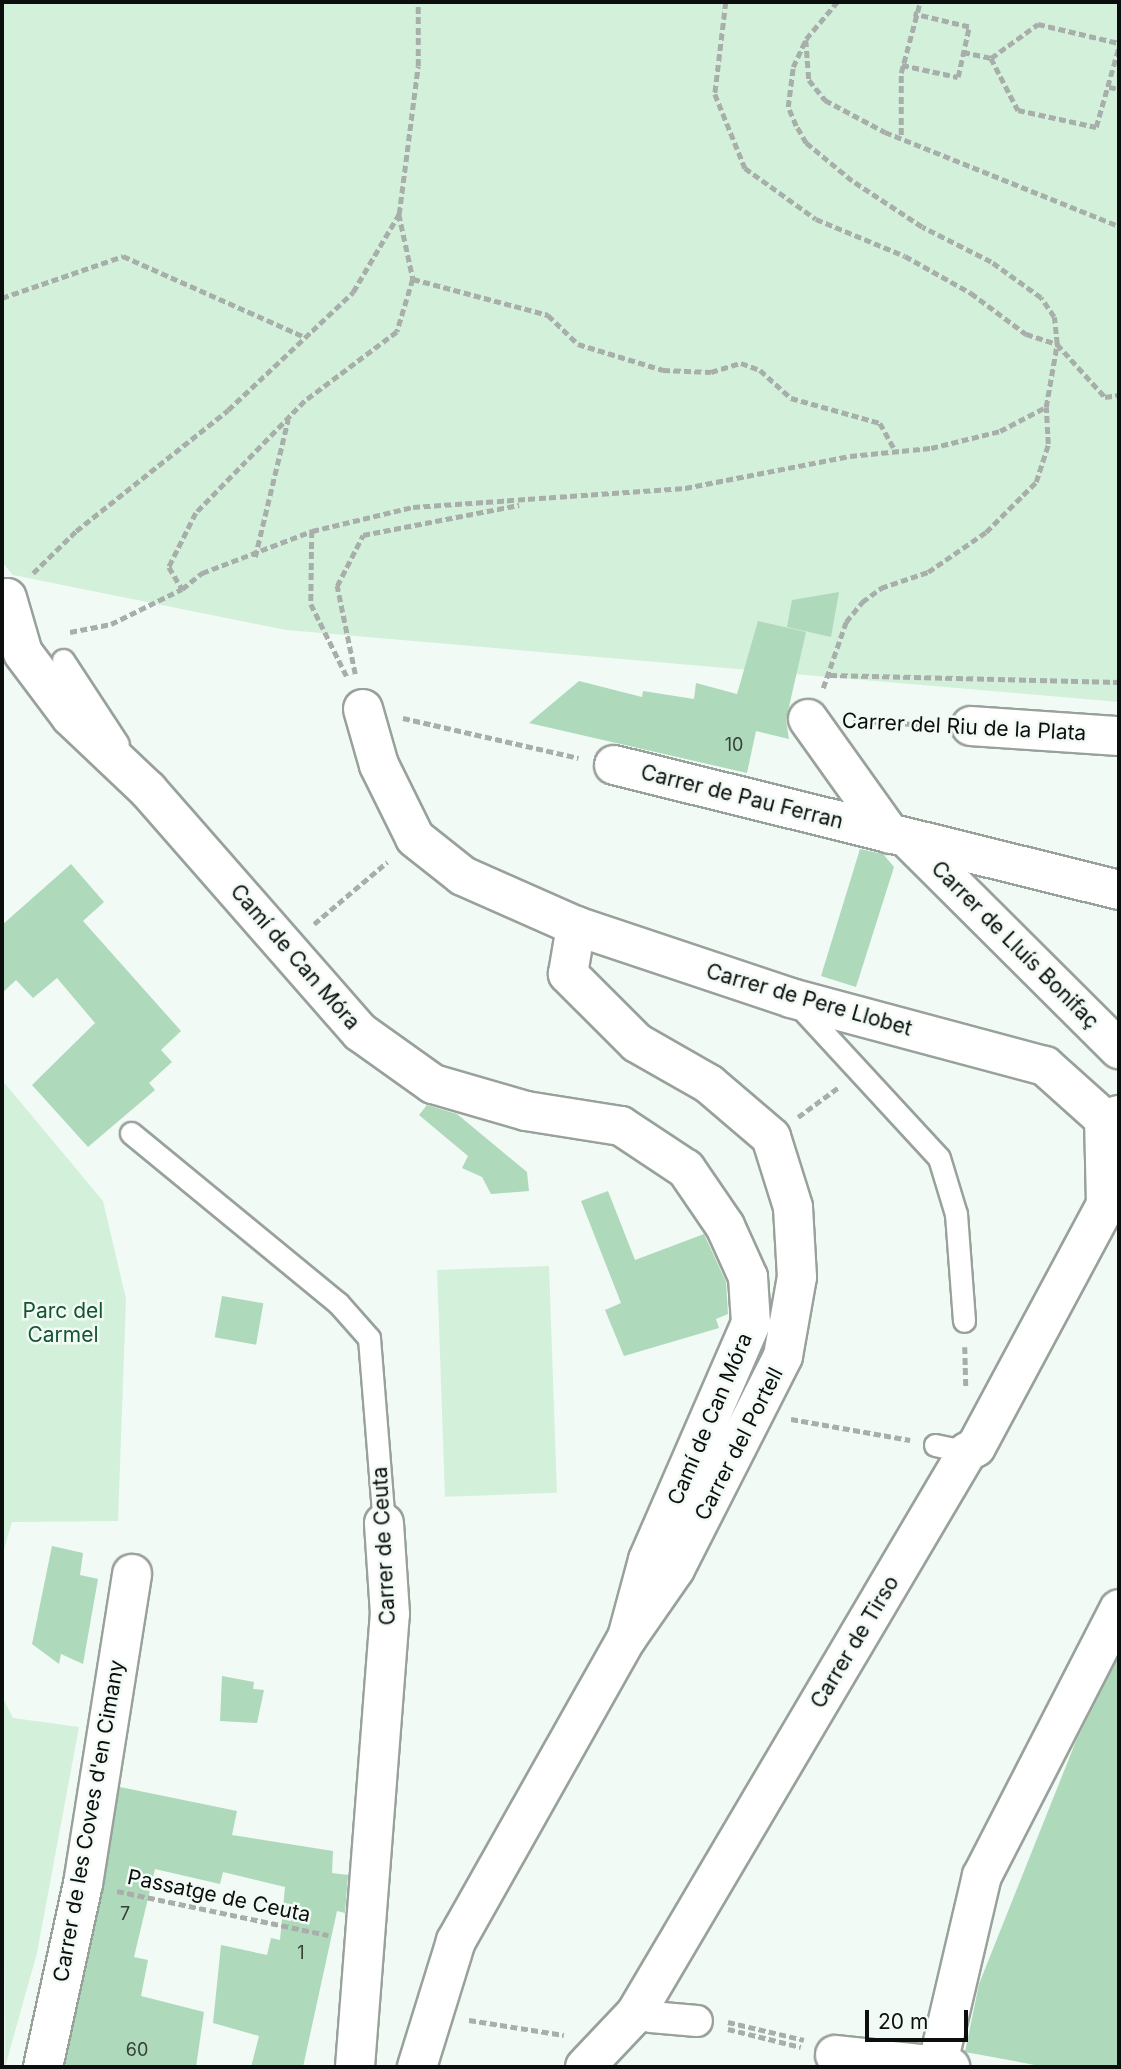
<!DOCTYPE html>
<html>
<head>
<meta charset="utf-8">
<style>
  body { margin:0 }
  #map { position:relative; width:1121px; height:2069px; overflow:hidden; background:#f1faf4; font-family:Inter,sans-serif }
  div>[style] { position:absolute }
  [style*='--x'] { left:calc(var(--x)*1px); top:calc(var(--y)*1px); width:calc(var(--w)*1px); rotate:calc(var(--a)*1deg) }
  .green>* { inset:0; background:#d3f0db; transform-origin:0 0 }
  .building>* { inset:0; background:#aed9bb; transform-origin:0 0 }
  .path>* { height:4.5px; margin-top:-2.25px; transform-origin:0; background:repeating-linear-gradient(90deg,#a8afaa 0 7px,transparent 0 10.5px) }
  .roads { filter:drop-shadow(2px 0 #99a19b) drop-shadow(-2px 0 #99a19b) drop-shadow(0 2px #99a19b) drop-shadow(0 -2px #99a19b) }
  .service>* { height:21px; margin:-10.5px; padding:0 10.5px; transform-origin:10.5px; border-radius:10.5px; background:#fff }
  .pedestrian>* { height:30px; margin:-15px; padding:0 15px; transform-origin:15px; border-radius:15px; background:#fff }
  .minor>* { height:38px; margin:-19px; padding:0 19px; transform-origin:19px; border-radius:19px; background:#fff }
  span { translate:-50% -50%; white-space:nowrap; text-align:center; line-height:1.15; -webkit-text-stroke:5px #f1faf4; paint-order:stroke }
  .number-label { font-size:18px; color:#344138 }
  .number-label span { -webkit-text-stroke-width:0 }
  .street-label { font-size:21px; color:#0b0e0c }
  .park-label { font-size:21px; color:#125631 }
  .frame { position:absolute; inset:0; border:4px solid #0b0e0c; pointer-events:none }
  .scale { position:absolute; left:865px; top:2010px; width:103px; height:32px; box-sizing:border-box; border:4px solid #0b0e0c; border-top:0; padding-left:9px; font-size:21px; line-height:24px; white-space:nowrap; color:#0b0e0c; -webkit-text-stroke:5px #f1faf4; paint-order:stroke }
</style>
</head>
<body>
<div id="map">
  <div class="green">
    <i style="clip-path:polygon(2px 2px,1119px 2px,1119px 702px,286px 630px,13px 575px,2px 562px)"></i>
    <i style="clip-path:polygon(2px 1080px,103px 1201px,126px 1299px,118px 1521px,12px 1522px,2px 1556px)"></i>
    <i style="left:549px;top:1266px;width:227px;height:112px;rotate:88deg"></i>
    <i style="clip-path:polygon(2px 1696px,13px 1718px,79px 1727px,37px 1953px,5px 2067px)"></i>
  </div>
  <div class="building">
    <i style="clip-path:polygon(839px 592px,831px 637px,787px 627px,792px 600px)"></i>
    <i style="clip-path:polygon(758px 621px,806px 632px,786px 720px,789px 739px,756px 731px,747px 773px,529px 723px,579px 681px,642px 697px,643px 691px,694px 699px,696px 683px,737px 694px)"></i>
    <i style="clip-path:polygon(860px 849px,883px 854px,894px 867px,856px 987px,821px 976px)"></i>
    <i style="clip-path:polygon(71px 864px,104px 902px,83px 921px,181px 1031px,161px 1050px,172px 1062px,149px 1083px,155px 1090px,88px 1147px,32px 1085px,95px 1023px,57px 978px,33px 998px,16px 980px,2px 993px,2px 925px)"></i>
    <i style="clip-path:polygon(427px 1105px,457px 1114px,527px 1172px,529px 1191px,491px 1194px,482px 1177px,462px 1168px,468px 1156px,419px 1115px)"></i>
    <i style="clip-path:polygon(608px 1191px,635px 1260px,704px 1234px,726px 1282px,728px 1314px,716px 1319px,719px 1328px,624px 1356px,605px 1310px,621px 1303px,581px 1201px)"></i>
    <i style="left:222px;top:1296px;width:42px;height:42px;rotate:10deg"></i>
    <i style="clip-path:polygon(52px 1546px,83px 1553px,80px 1575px,98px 1579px,83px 1664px,61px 1654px,59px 1664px,32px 1644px)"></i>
    <i style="clip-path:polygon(1119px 1656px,1119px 2067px,1046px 2067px,965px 2052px,979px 1984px,1076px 1741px)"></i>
    <i style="clip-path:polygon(222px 1676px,254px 1682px,253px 1689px,264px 1690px,257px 1723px,220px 1721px)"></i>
    <i style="clip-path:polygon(120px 1787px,237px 1811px,232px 1835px,333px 1851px,332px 1873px,348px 1875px,345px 1913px,337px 1911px,303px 2067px,251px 2067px,259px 2036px,213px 2023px,221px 1945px,267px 1955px,271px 1938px,280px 1940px,285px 1887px,223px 1872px,220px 1884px,155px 1869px,134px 1957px,148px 1960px,141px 1996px,204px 2012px,196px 2067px,65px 2067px)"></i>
  </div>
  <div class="path">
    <i style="--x:726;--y:2;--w:93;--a:96.8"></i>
    <i style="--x:715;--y:94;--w:80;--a:67.9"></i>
    <i style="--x:745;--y:168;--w:87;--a:35.7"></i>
    <i style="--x:816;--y:219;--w:96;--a:22.6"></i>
    <i style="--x:905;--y:256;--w:76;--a:29.3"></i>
    <i style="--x:971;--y:293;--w:69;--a:36.7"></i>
    <i style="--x:1026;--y:334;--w:33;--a:18"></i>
    <i style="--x:1057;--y:344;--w:72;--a:47.8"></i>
    <i style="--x:1105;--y:397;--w:14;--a:-8"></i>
    <i style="--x:806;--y:40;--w:40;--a:85.7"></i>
    <i style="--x:809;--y:80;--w:26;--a:51"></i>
    <i style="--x:825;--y:100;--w:68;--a:28.1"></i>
    <i style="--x:885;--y:132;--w:252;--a:21.9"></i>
    <i style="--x:963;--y:52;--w:29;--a:12"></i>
    <i style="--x:991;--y:58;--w:58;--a:-35.9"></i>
    <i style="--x:1038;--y:24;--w:83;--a:13.2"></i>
    <i style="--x:991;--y:58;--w:59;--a:62.6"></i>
    <i style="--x:1018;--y:110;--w:80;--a:12.3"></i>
    <i style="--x:1096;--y:127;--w:84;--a:-74.1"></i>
    <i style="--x:902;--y:65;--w:57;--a:12.1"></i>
    <i style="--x:958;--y:77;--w:51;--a:-77.6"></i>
    <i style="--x:969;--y:27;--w:57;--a:-166.7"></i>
    <i style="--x:1109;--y:87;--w:10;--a:11"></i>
    <i style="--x:901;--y:135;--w:62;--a:-90"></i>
    <i style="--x:901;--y:73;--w:73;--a:-75"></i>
    <i style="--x:399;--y:214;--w:149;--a:-82.7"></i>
    <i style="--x:418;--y:66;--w:64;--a:-90"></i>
    <i style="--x:413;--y:279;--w:140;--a:14.9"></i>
    <i style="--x:548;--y:315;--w:42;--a:44"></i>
    <i style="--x:578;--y:344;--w:89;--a:17"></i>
    <i style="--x:663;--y:370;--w:48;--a:2.4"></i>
    <i style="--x:711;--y:372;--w:31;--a:-17"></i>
    <i style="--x:741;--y:363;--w:20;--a:20"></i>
    <i style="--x:760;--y:370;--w:42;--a:42.1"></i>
    <i style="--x:791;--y:398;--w:92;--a:15.7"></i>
    <i style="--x:880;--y:423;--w:33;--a:61"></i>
    <i style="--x:2;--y:298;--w:128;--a:-19.1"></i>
    <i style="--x:123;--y:256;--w:199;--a:24"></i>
    <i style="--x:312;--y:531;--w:73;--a:90.8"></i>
    <i style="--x:311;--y:604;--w:81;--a:63.7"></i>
    <i style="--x:255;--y:557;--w:141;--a:-76.5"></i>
    <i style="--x:33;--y:573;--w:60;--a:-44.3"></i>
    <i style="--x:76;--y:531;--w:194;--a:-38.5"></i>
    <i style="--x:228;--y:410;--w:172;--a:-43.3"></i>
    <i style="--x:353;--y:292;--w:91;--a:-59.5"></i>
    <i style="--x:399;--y:214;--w:66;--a:77.8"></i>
    <i style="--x:413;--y:279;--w:55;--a:106.8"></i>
    <i style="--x:397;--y:332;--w:115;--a:143.1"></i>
    <i style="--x:305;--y:401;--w:156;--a:134.2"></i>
    <i style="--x:196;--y:513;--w:60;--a:116.6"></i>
    <i style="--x:169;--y:567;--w:26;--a:59"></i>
    <i style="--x:182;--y:589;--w:26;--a:-39"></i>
    <i style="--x:202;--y:573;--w:118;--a:-20.9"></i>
    <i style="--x:312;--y:531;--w:104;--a:-13.4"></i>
    <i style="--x:413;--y:507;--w:273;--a:-4"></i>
    <i style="--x:685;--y:488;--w:168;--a:-11"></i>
    <i style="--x:850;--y:456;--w:81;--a:-5.6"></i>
    <i style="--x:931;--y:448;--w:71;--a:-13.8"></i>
    <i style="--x:1000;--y:431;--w:52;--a:-27.6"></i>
    <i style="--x:1046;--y:407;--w:64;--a:-80.1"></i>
    <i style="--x:1057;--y:344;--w:27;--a:-96"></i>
    <i style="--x:1054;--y:317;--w:23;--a:-124"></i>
    <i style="--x:1041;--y:298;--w:62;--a:-144.2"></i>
    <i style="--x:991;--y:262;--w:77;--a:-153.1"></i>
    <i style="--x:922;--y:227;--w:84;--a:-146.7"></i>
    <i style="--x:852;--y:181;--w:60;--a:-140.4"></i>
    <i style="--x:806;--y:143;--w:20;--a:-120"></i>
    <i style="--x:796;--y:126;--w:21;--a:-113"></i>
    <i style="--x:788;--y:107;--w:40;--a:-82.9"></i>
    <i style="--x:793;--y:67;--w:31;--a:-65"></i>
    <i style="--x:806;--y:39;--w:48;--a:-50"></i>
    <i style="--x:70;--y:632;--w:42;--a:-11"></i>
    <i style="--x:111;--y:624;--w:79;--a:-26.2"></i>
    <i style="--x:355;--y:674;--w:90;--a:-101.6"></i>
    <i style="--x:337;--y:586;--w:57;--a:-63"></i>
    <i style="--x:363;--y:535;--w:159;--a:-10.9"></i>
    <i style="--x:830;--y:675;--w:289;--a:1.4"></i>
    <i style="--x:823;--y:688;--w:70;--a:-70.8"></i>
    <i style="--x:846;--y:622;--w:26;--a:-51"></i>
    <i style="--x:862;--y:602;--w:24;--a:-36"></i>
    <i style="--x:881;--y:588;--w:50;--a:-18.8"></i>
    <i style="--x:928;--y:572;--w:70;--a:-34.6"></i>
    <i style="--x:986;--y:532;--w:71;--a:-45"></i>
    <i style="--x:1036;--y:482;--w:40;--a:-72"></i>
    <i style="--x:1048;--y:444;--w:37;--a:-93"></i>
    <i style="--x:403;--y:718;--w:180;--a:12.8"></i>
    <i style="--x:853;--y:721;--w:82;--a:2.8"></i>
    <i style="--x:314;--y:924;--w:96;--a:-40.3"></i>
    <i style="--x:798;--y:1117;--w:51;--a:-36.2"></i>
    <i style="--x:965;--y:1347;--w:40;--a:88.6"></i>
    <i style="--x:791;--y:1419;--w:121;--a:10"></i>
    <i style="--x:117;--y:1891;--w:216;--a:11.8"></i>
    <i style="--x:469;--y:2020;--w:96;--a:9"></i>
    <i style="--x:728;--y:2022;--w:78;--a:13.3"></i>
    <i style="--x:728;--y:2029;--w:75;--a:13.9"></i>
  </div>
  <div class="roads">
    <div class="service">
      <i style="--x:63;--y:660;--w:100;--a:56.8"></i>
      <i style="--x:797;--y:1004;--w:209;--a:47.3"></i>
      <i style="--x:939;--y:1158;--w:59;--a:73.1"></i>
      <i style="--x:956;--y:1214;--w:107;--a:85.7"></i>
      <i style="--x:131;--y:1133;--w:268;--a:39.4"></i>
      <i style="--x:338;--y:1303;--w:47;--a:48.5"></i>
      <i style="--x:369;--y:1338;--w:186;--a:85.4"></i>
      <i style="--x:935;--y:1445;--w:33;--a:12"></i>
    </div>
    <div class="pedestrian">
      <i style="--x:651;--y:2017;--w:46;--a:5"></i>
    </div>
    <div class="minor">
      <i style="--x:7;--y:598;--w:57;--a:73.8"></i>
      <i style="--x:23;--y:653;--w:80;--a:53.1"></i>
      <i style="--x:71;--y:717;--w:106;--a:43.5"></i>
      <i style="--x:148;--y:790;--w:322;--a:48.8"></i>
      <i style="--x:360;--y:1032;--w:90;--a:35.5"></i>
      <i style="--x:433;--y:1084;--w:97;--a:16.2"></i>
      <i style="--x:526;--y:1111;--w:96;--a:9"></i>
      <i style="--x:621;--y:1126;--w:78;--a:33.5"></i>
      <i style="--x:686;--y:1169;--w:69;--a:55.6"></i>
      <i style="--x:725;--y:1226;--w:56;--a:65.7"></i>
      <i style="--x:748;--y:1277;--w:46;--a:86.3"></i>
      <i style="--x:751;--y:1323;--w:258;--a:113.5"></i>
      <i style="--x:648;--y:1560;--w:81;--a:105.1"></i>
      <i style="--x:363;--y:709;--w:58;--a:74.1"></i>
      <i style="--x:379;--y:765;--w:81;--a:63.7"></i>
      <i style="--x:415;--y:838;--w:61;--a:38.4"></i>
      <i style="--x:463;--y:876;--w:124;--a:23.9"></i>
      <i style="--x:576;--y:926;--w:227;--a:18.5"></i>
      <i style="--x:791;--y:998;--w:263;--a:15"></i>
      <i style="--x:1045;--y:1066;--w:79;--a:41.9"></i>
      <i style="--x:808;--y:719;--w:141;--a:54.5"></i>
      <i style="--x:971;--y:726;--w:148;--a:3.9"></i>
      <i style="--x:614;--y:765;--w:520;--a:13.9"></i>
      <i style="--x:910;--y:841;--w:295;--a:44.9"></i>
      <i style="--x:835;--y:2055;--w:116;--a:6"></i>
      <i style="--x:938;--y:2063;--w:192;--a:-76.8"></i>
      <i style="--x:982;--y:1876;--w:300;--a:-62.8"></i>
      <i style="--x:43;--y:2067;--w:187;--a:-77.7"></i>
      <i style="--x:83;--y:1884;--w:314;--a:-81"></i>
      <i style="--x:355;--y:2067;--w:454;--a:-85.6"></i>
      <i style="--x:390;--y:1614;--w:91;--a:-93.8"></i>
      <i style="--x:417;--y:2067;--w:132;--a:-72.8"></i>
      <i style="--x:456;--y:1941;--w:348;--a:-60.6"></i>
      <i style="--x:627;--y:1638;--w:84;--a:-55.2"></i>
      <i style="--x:675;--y:1569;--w:239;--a:-63.1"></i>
      <i style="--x:783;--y:1356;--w:80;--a:-80"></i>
      <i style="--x:797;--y:1277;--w:70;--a:-93.3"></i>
      <i style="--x:793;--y:1207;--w:73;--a:-107.4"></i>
      <i style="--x:771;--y:1137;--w:82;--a:-139.5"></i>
      <i style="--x:709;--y:1084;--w:83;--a:-150.3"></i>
      <i style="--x:637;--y:1043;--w:98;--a:-135"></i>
      <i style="--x:568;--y:974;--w:49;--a:-80.5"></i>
      <i style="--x:585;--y:2067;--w:74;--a:-46.6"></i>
      <i style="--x:636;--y:2013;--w:651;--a:-59.46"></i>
      <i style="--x:967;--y:1452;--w:10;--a:-29"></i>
      <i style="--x:976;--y:1447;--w:275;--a:-61.8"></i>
      <i style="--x:1106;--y:1205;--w:86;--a:-91.3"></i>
      <i style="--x:1104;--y:1119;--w:16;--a:-15"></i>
    </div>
  </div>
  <div class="number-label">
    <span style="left:734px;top:745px">10</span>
    <span style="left:125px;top:1914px">7</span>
    <span style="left:301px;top:1953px">1</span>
    <span style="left:137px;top:2050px">60</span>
  </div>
  <div class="street-label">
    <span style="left:964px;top:727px;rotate:3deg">Carrer del Riu de la Plata</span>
    <span style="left:742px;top:797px;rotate:14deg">Carrer de Pau Ferran</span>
    <span style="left:1015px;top:945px;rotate:45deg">Carrer de Lluís Bonifaç</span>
    <span style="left:295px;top:957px;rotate:49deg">Camí de Can Móra</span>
    <span style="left:809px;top:1000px;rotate:16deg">Carrer de Pere Llobet</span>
    <span style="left:710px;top:1419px;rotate:-67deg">Camí de Can Móra</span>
    <span style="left:739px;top:1444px;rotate:-63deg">Carrer del Portell</span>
    <span style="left:384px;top:1546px;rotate:-93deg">Carrer de Ceuta</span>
    <span style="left:855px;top:1642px;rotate:-59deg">Carrer de Tirso</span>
    <span style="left:89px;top:1821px;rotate:-80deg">Carrer de les Coves d'en Cimany</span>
    <span style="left:219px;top:1896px;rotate:12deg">Passatge de Ceuta</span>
  </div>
  <div class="park-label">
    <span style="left:63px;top:1323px">Parc del<br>Carmel</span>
  </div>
  <div class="frame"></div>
  <div class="scale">20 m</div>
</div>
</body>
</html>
